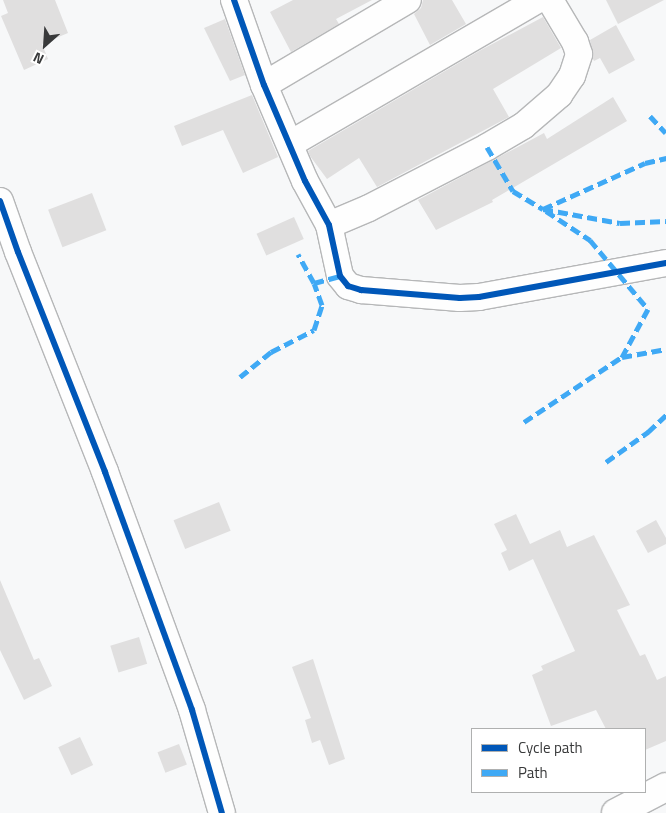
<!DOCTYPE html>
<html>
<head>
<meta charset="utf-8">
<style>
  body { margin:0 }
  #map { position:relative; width:666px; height:813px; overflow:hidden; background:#f7f8f9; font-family:"Titillium Web",sans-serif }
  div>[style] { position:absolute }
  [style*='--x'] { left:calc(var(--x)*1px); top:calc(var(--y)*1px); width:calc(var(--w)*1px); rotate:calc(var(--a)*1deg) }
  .building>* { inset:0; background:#e0dfdf; transform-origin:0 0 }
  .roads { filter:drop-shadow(1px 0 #b6b7b8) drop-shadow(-1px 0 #b6b7b8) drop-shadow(0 1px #b6b7b8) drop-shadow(0 -1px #b6b7b8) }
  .street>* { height:26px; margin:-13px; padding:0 13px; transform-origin:13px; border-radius:13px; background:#fefefe }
  .primary>* { height:28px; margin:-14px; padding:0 14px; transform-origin:14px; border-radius:14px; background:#fefefe }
  .quiet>* { height:5px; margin-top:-2.5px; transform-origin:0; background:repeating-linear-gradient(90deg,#3fa9f5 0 10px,transparent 0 15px) }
  .cycleway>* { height:6px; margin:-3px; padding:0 3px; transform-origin:3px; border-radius:3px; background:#0057b8 }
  span { translate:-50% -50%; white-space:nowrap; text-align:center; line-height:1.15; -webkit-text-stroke:4px #fff; paint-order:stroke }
  .legend { position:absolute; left:471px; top:728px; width:175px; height:65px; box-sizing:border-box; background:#fff; border:1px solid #afb0b0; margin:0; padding:6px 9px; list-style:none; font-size:15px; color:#38393a }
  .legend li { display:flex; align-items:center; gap:10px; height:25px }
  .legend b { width:25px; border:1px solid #afb0b0 }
  .north { position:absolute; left:20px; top:20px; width:50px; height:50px; -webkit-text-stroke:4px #fff; paint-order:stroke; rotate:206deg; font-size:14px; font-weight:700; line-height:20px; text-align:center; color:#38393a }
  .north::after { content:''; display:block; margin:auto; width:18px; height:22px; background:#38393a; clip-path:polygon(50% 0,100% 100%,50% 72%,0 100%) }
</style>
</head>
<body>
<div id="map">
  <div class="building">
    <i style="clip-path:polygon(3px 0,55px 0,68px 33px,42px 44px,48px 59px,24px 70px,1px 16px,8px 13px)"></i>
    <i style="clip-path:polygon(293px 0,372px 0,336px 19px,339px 24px,291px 52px,270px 12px)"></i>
    <i style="clip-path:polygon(423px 0,452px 0,466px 24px,430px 45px,414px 14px,421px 8px)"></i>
    <i style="clip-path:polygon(606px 0,664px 0,618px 24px)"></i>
    <i style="clip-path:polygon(543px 17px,561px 48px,493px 89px,509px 117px,377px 187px,359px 158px,327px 179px,310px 156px,308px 151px,481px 50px)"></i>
    <i style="clip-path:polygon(225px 19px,245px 75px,230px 81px,204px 28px)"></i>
    <i style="clip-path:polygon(616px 25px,635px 60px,609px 74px,600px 58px,594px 61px,593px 59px,590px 40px)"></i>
    <i style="clip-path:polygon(252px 95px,278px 157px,243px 173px,223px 130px,182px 146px,174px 126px)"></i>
    <i style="clip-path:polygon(613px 97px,627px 121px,492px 200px,493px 202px,436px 230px,418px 200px,544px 133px,547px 139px)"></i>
    <i style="left:92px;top:193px;width:40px;height:47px;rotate:69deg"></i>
    <i style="left:294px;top:217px;width:24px;height:41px;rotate:66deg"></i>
    <i style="left:219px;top:502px;width:31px;height:49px;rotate:68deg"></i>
    <i style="clip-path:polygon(516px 514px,530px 544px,560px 530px,567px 547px,594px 535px,630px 605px,617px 610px,640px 656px,645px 654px,657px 680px,666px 676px,666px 741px,645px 750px,645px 729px,606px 729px,596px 710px,551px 726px,532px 675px,543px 670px,541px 666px,575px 651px,533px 559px,509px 571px,501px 553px,507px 550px,494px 524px)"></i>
    <i style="clip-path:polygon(656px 520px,666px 538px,666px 544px,648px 553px,636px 531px)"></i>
    <i style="clip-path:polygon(0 580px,34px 660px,39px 658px,52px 686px,24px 700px,0 650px)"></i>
    <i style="left:139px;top:637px;width:28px;height:30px;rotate:73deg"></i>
    <i style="clip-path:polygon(313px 659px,345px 759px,329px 765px,320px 740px,312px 743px,305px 720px,311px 718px,292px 667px)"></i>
    <i style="left:80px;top:737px;width:31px;height:24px;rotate:65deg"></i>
    <i style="left:179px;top:744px;width:22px;height:23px;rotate:69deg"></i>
  </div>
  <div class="roads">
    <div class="street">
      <i style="--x:234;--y:0;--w:90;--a:70.6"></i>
      <i style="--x:264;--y:85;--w:104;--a:66.9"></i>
      <i style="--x:305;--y:181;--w:50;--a:61.4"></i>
      <i style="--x:329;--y:225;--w:52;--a:77.8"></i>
      <i style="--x:340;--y:276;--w:13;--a:51"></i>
      <i style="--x:348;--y:286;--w:14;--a:17"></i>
      <i style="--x:361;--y:290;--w:99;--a:4.6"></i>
      <i style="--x:460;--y:298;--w:19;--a:-3"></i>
      <i style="--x:479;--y:297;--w:190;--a:-10.3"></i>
      <i style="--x:264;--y:85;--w:167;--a:-30.6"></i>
      <i style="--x:290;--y:144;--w:286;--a:-30.2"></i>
      <i style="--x:0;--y:201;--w:54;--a:70.6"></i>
      <i style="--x:18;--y:252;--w:237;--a:68.4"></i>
      <i style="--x:105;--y:472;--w:253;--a:69.9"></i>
      <i style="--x:192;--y:710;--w:107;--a:73.8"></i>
      <i style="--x:329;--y:225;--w:43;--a:-23"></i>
      <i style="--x:369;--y:208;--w:133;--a:-27.3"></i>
      <i style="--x:487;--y:147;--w:42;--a:-30.3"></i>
      <i style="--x:523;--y:126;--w:48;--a:-40.7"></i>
      <i style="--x:559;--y:95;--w:23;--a:-56"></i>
      <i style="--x:572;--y:76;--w:23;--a:-72"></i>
      <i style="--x:579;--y:54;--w:13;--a:-108"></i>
      <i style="--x:575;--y:42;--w:49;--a:-120.8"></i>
    </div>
    <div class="primary">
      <i style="--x:616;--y:813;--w:56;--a:-27.5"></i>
    </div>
  </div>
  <div class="quiet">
    <i style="--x:650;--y:116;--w:23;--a:47"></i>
    <i style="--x:487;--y:147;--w:51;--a:59.4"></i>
    <i style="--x:513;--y:191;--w:35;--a:31"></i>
    <i style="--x:543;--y:209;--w:78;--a:10.3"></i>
    <i style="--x:620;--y:223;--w:46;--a:-2.5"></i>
    <i style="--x:543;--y:209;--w:112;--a:-24.3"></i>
    <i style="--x:645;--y:163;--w:22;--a:-13"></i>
    <i style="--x:546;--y:211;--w:53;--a:33.4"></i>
    <i style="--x:590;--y:240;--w:90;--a:50"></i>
    <i style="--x:648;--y:309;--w:55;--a:118.4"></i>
    <i style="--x:314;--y:283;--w:27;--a:-15"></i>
    <i style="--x:240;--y:377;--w:40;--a:-39"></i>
    <i style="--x:271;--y:352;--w:48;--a:-27.1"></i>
    <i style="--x:314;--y:330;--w:26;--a:-72"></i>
    <i style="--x:322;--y:305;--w:23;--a:-110"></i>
    <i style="--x:314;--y:283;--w:33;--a:-119"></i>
    <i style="--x:524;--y:422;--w:118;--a:-33.6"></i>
    <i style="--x:622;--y:357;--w:45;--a:-10.3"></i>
    <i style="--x:606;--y:462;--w:52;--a:-35.5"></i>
    <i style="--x:648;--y:432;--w:25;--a:-43"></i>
  </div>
  <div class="cycleway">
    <i style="--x:234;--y:0;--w:90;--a:70.6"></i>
    <i style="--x:264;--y:85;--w:104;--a:66.9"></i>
    <i style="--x:305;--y:181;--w:50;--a:61.4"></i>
    <i style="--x:329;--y:225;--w:52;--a:77.8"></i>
    <i style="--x:340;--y:276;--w:13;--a:51"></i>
    <i style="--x:348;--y:286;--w:14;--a:17"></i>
    <i style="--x:361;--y:290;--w:99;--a:4.6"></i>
    <i style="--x:460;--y:298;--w:19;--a:-3"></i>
    <i style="--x:479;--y:297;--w:190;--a:-10.3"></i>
    <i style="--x:0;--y:201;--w:54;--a:70.6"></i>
    <i style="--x:18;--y:252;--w:237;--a:68.4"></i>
    <i style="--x:105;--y:472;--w:253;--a:69.9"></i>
    <i style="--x:192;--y:710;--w:107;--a:73.8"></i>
  </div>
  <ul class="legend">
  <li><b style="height:6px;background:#0057b8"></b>Cycle path</li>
  <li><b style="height:6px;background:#3fa9f5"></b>Path</li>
  </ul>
  <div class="north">N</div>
</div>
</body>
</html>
